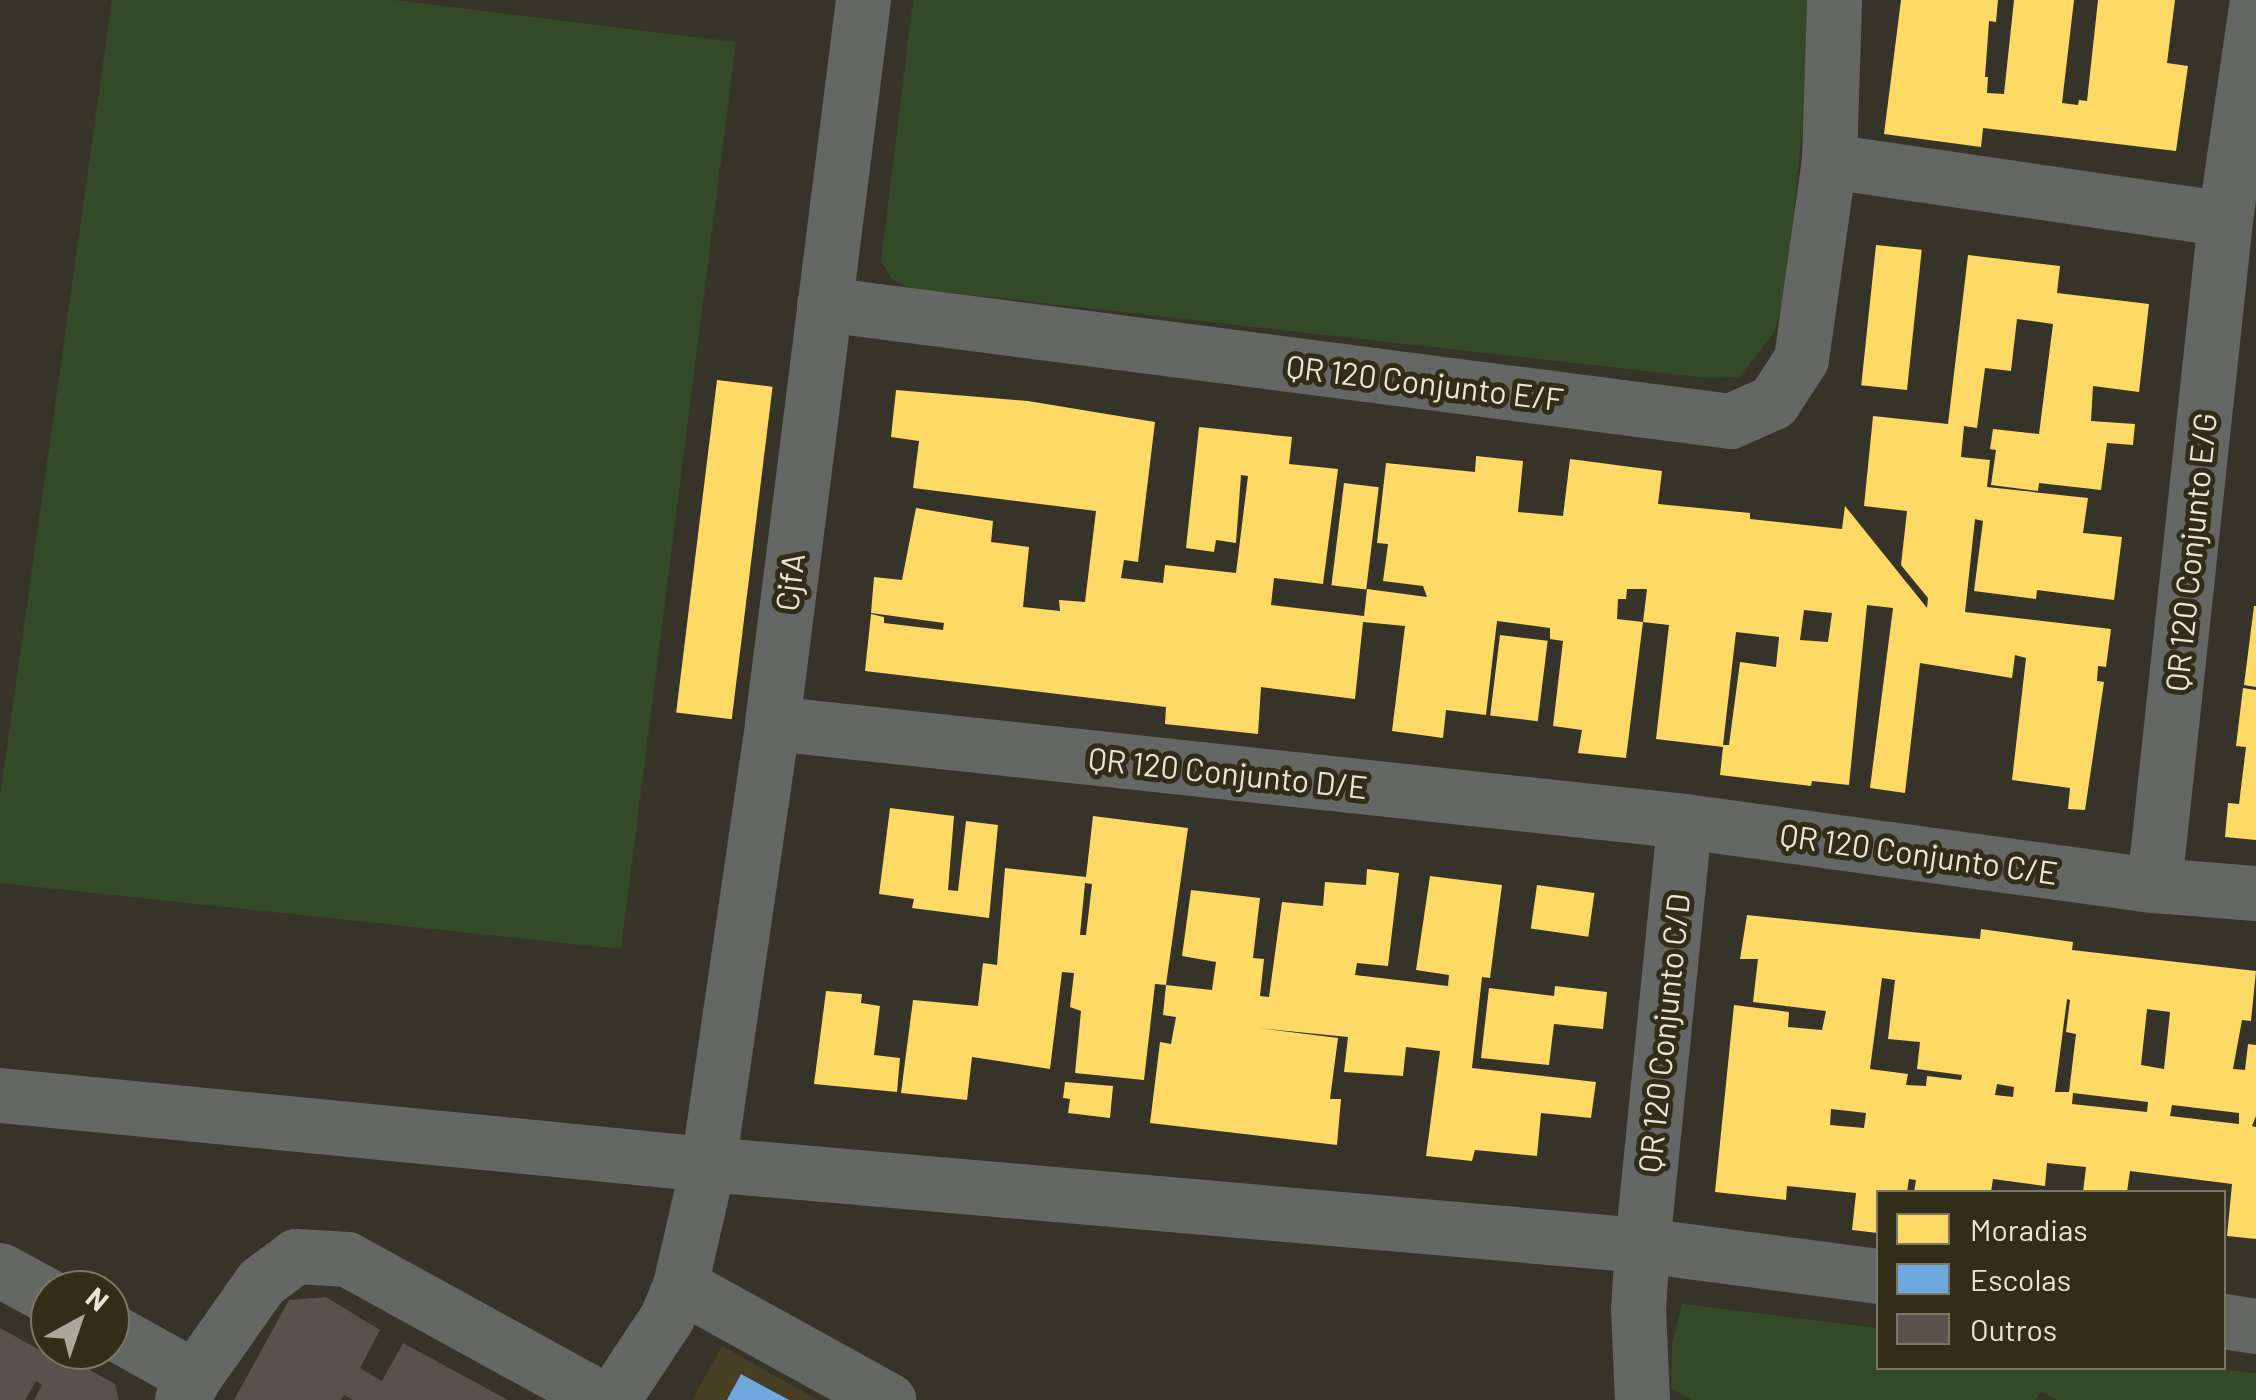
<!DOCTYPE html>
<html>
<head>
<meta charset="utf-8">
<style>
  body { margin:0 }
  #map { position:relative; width:2256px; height:1400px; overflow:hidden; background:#363428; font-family:Barlow,sans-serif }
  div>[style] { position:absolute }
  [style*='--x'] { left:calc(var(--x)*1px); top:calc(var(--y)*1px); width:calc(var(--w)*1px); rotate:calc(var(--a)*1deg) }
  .built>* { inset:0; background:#463f25 }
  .green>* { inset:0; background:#344928 }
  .homes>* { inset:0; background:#ffd966; transform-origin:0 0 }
  .schools>* { inset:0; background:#6fa8dc }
  .building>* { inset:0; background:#57524b }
  .minor>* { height:55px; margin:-27.5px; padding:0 27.5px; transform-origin:27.5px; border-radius:27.5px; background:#646763 }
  span { translate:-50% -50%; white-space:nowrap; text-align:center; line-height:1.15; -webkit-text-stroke:10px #322d18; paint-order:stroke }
  .street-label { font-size:32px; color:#e9e5d9 }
  .legend { position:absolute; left:1876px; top:1190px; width:350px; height:180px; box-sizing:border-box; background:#322d18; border:2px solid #7b7765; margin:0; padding:12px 18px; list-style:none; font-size:30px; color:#e9e5d9 }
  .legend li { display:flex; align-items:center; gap:20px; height:50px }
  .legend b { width:50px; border:2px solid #7b7765 }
  .north { position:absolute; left:30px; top:1270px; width:100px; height:100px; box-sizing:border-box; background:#322d18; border:2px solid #7b7765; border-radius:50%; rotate:40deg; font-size:28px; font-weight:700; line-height:40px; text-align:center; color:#e9e5d9 }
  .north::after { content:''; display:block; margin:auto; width:35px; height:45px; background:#aaa79b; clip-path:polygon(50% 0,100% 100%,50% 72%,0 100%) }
</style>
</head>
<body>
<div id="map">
  <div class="built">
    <i style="clip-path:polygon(722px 1346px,818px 1400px,692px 1400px)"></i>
  </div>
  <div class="green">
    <i style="clip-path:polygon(112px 0,394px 0,736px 42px,621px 949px,0 883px,0 797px)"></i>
    <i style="clip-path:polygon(913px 0,1815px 0,1786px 292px,1774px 333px,1739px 377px,1707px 378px,909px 288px,892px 279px,881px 261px)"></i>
    <i style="clip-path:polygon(1682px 1304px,1878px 1328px,1878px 1368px,2206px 1368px,2256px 1373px,2256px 1400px,2058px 1400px,2041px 1392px,2036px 1400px,1692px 1400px,1671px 1388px,1672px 1344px)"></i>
  </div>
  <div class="homes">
    <i style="clip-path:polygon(1901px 0,1998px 0,1996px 22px,1989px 21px,1985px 77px,1988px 77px,1987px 93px,2004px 94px,2014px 0,2074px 0,2062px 103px,2078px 105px,2079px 100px,2087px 101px,2098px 0,2175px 0,2167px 63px,2188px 66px,2176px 151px,1983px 128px,1981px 147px,1884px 134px)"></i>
    <i style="left:1876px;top:245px;width:46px;height:141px;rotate:6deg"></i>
    <i style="clip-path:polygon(evenodd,1968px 255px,2060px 266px,2057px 293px,2149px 304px,2139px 392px,2093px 386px,2091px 421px,2135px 424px,2133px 445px,2107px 443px,2101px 490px,2039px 483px,2038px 491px,1991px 485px,1996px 450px,1990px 449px,1993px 429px,2039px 434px,2053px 324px,2017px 319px,2011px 371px,1985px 368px,1977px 428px,1964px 426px,1961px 457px,1990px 460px,1987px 487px,2088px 498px,2083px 533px,2122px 537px,2114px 600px,2037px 590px,2036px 599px,1974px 591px,1983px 521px,1975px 519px,1965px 612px,2111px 629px,2106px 667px,2098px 666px,2097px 681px,2104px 682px,2085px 810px,2068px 809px,2070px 788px,2012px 780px,2026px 658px,2015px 655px,2012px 678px,1920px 663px,1905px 793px,1870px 788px,1893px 608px,1867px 605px,1849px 785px,1812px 781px,1811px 786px,1720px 775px,1723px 747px,1656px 739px,1669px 625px,1643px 622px,1647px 589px,1627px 589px,1626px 599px,1618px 599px,1617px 619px,1643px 622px,1626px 758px,1578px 753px,1582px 730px,1553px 726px,1563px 641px,1550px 639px,1550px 628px,1497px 621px,1486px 715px,1446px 710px,1443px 738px,1392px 731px,1405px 626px,1363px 622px,1355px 699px,1261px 687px,1258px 734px,1165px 724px,1166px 707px,865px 671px,871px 614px,884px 617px,884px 623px,943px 630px,944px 623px,871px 613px,874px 577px,902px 580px,916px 508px,993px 521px,991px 542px,1029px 547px,1023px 607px,1060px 611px,1059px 600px,1085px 602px,1096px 511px,913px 488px,919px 441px,891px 437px,896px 390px,1028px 401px,1155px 422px,1138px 562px,1124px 560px,1121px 578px,1163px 583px,1165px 565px,1236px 573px,1248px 476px,1241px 475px,1236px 543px,1216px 540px,1214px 552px,1186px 548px,1199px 427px,1292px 437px,1289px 464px,1338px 469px,1323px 584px,1274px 578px,1271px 605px,1364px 616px,1367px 589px,1427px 597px,1423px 586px,1383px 581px,1388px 544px,1377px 543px,1386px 463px,1475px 472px,1476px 456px,1523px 461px,1518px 512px,1563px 516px,1570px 459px,1662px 471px,1658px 504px,1750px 513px,1750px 519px,1842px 529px,1845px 506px,1927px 608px,1928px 598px,1901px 565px,1907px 511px,1864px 506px,1873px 416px,1948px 424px,1968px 255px,1804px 610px,1832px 613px,1828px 642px,1800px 640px,1804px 610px,1968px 255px,1736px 632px,1779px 637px,1776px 667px,1740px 662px,1729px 745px,1723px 745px,1736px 632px)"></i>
    <i style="left:717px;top:380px;width:56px;height:335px;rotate:7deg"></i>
    <i style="left:1344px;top:483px;width:35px;height:103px;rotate:7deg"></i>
    <i style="clip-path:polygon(2254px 606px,2256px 606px,2256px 687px,2244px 685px)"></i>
    <i style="left:1500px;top:635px;width:48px;height:81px;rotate:7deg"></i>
    <i style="clip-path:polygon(2243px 688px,2256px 690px,2256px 840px,2225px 837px,2228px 803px,2239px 804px,2246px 747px,2236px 746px)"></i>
    <i style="clip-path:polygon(890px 808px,954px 816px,948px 890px,958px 891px,966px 821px,998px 825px,989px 918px,912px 908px,914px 899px,879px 894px)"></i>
    <i style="clip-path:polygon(evenodd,1093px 816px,1188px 828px,1166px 985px,1155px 984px,1144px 1080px,1075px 1073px,1081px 1011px,1070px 1007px,1074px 973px,1062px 972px,1050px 1069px,972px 1057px,967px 1100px,901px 1093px,913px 1000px,978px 1006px,983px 963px,997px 965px,1005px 868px,1086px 877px,1093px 816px,1085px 883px,1092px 884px,1086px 935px,1080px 935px,1085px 883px)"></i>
    <i style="clip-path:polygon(1367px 869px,1399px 873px,1388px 966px,1357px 963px,1355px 975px,1448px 986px,1449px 975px,1416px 970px,1430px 876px,1502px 885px,1490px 978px,1482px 977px,1472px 1068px,1596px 1082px,1591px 1118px,1541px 1113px,1537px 1156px,1475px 1150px,1472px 1161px,1426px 1156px,1440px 1051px,1406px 1047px,1403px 1076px,1344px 1072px,1348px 1037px,1258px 1028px,1338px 1038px,1330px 1099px,1341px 1099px,1337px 1145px,1150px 1123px,1160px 1042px,1171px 1044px,1176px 1017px,1163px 1015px,1166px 985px,1212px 990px,1216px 962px,1182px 956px,1191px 890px,1260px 898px,1253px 958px,1264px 959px,1260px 996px,1269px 997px,1282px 902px,1323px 906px,1325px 882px,1366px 885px)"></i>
    <i style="left:1537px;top:885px;width:58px;height:44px;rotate:8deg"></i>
    <i style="clip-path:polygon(evenodd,1747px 915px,1980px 939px,1981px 929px,2073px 942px,2072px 950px,2256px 971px,2251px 1021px,2242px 1020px,2233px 1069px,2245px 1070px,2248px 1044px,2256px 1045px,2256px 1116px,2252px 1126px,2256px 1127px,2256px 1239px,2227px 1236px,2232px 1184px,2130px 1171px,2127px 1192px,2083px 1192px,2086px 1167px,2047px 1163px,2045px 1186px,1993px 1179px,1991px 1192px,1914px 1192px,1916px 1180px,1909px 1179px,1907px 1192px,1878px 1192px,1878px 1233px,1852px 1230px,1856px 1193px,1787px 1186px,1786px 1200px,1715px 1192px,1734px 1005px,1789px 1012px,1788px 1027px,1822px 1030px,1826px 1011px,1753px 1002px,1758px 959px,1740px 959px,1747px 915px,1882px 978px,1895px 980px,1888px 1039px,1920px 1042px,1917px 1069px,1962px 1075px,1961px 1080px,1927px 1076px,1926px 1086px,1906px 1085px,1908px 1074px,1870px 1069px,1882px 978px,1747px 915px,2067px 999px,2070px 1000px,2066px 1032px,2076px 1034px,2069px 1092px,2055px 1092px,2067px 999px,1747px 915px,2147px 1009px,2170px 1012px,2164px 1069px,2141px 1065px,2147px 1009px,1747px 915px,1997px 1084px,2014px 1087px,2013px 1097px,1995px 1095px,1997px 1084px,1747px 915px,2073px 1093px,2148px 1102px,2147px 1112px,2072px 1104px,2073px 1093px,1747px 915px,2172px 1105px,2239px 1113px,2239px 1124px,2170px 1116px,2172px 1105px,1747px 915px,1831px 1109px,1866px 1113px,1864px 1128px,1830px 1125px,1831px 1109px)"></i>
    <i style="clip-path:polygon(1555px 986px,1607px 992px,1603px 1029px,1554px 1024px,1549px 1065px,1481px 1058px,1489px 988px,1554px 996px)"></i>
    <i style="clip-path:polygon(826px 991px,862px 994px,861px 1003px,880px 1006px,874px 1055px,900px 1058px,897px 1092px,814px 1084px)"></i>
    <i style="clip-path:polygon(1065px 1082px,1113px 1086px,1110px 1118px,1068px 1113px,1070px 1099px,1063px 1098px)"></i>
  </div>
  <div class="schools">
    <i style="clip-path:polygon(741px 1374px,789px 1400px,727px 1400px)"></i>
  </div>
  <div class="building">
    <i style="clip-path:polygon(326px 1297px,380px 1330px,360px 1368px,382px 1381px,403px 1343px,508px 1400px,353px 1400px,344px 1395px,341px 1400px,234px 1400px,289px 1300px)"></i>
    <i style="clip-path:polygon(0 1328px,49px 1355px,54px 1350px,115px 1384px,119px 1400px,34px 1400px,42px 1385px,36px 1381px,25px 1400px,0 1400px)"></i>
  </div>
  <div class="minor">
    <i style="--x:1829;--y:161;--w:400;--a:8.3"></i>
    <i style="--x:824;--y:304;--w:914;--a:7.36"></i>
    <i style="--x:1730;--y:421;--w:47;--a:-23.8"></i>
    <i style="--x:1773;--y:402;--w:51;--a:-56.9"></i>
    <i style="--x:1801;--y:359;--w:200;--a:-82"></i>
    <i style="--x:1829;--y:161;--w:161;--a:-88.2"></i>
    <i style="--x:772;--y:723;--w:917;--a:6.13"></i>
    <i style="--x:1684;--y:821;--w:474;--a:7.8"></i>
    <i style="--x:2154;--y:885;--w:102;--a:4.5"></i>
    <i style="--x:2154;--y:885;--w:670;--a:-83.91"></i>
    <i style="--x:2225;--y:219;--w:215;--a:-81.7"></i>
    <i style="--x:0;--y:1095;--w:711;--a:5.57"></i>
    <i style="--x:708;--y:1164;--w:938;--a:4.96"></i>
    <i style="--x:1642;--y:1245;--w:238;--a:7.5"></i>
    <i style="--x:0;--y:1270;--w:57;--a:28.4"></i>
    <i style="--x:680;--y:1285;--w:238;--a:28.9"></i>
    <i style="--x:2224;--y:1321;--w:32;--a:9"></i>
    <i style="--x:110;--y:1330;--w:96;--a:29.2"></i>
    <i style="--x:194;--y:1377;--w:26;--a:118"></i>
    <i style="--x:194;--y:1377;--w:116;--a:-54.8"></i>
    <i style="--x:261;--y:1282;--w:44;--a:-36.6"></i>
    <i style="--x:296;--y:1256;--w:51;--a:3.4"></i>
    <i style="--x:347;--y:1259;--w:293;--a:28.8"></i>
    <i style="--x:612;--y:1400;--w:100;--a:-56.5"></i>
    <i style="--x:667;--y:1317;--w:35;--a:-68"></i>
    <i style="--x:680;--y:1285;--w:124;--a:-77"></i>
    <i style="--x:708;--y:1164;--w:446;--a:-81.7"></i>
    <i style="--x:772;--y:723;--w:729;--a:-82.83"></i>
    <i style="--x:1642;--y:1400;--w:90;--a:-92.5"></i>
    <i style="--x:1638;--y:1310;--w:65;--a:-86.5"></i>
    <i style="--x:1642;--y:1245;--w:426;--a:-84.3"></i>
  </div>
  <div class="street-label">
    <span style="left:1425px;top:382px;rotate:7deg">QR 120 Conjunto E/F</span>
    <span style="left:2190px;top:552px;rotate:-84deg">QR 120 Conjunto E/G</span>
    <span style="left:789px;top:582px;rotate:-83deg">CjfA</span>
    <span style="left:1228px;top:772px;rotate:6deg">QR 120 Conjunto D/E</span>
    <span style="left:1919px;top:853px;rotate:8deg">QR 120 Conjunto C/E</span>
    <span style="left:1663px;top:1033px;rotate:-84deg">QR 120 Conjunto C/D</span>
  </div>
  <ul class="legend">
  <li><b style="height:28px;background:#ffd966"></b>Moradias</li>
  <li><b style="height:28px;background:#6fa8dc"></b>Escolas</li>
  <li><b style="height:28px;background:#57524b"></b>Outros</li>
  </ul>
  <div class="north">N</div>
</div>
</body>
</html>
